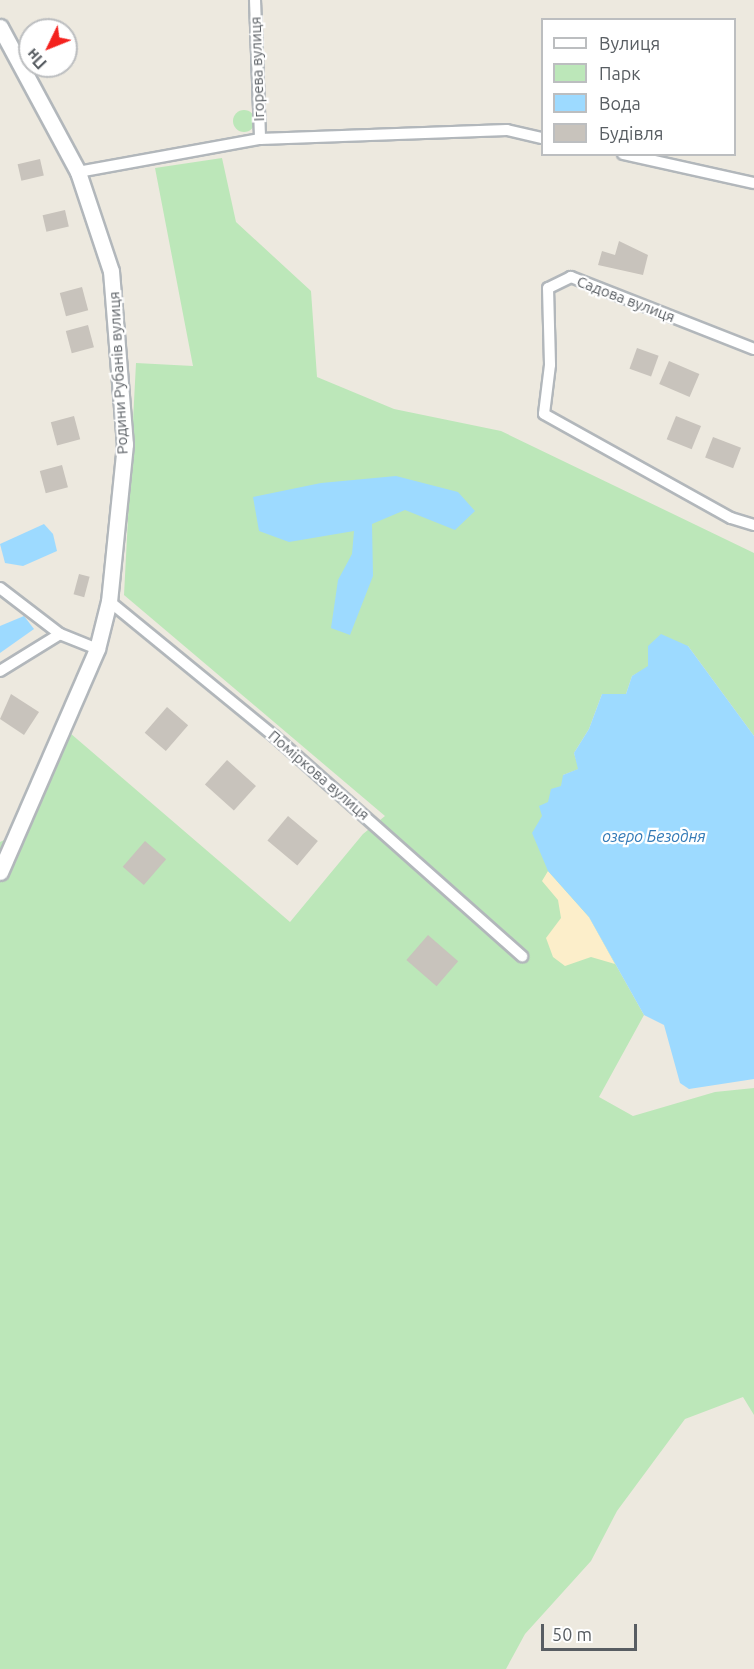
<!DOCTYPE html>
<html>
<head>
<meta charset="utf-8">
<style>
  body { margin:0 }
  #map { position:relative; width:754px; height:1669px; overflow:hidden; background:#ede9df; font-family:Ubuntu,sans-serif }
  div>[style] { position:absolute }
  [style*='--x'] { left:calc(var(--x)*1px); top:calc(var(--y)*1px); width:calc(var(--w)*1px); rotate:calc(var(--a)*1deg) }
  .green>* { inset:0; background:#bce7b9 }
  .round { border-radius:50% }
  .sand>* { inset:0; background:#fceeca }
  .water>* { inset:0; background:#9ddaff }
  .building>* { inset:0; background:#c8c3bc; transform-origin:0 0 }
  .roads { filter:drop-shadow(2px 0 #b2b7bb) drop-shadow(-2px 0 #b2b7bb) drop-shadow(0 2px #b2b7bb) drop-shadow(0 -2px #b2b7bb) }
  .street>* { height:10px; margin:-5px; padding:0 5px; transform-origin:5px; border-radius:5px; background:#fff }
  .secondary>* { height:15px; margin:-7.5px; padding:0 7.5px; transform-origin:7.5px; border-radius:7.5px; background:#fff }
  span { translate:-50% -50%; white-space:nowrap; text-align:center; line-height:1.15; -webkit-text-stroke:4.5px #fff; paint-order:stroke }
  .street-label { font-size:15px; color:#585d62 }
  .water-label { font-size:16px; color:#347bb7; font-style:italic }
  .legend { position:absolute; left:541px; top:18px; width:195px; height:138px; box-sizing:border-box; background:#fff; border:2px solid #bcbec0; margin:0; padding:8px 10px; list-style:none; font-size:18px; color:#585d62 }
  .legend li { display:flex; align-items:center; gap:12px; height:30px }
  .legend b { width:30px; border:2px solid #bcbec0 }
  .north { position:absolute; left:18px; top:18px; width:60px; height:60px; box-sizing:border-box; background:#fff; border:2px solid #bcbec0; border-radius:50%; rotate:227deg; font-size:16px; font-weight:700; line-height:24px; text-align:center; color:#585d62 }
  .north::after { content:''; display:block; margin:auto; width:21px; height:27px; background:#f4221e; clip-path:polygon(50% 0,100% 100%,50% 72%,0 100%) }
  .scale { position:absolute; left:541px; top:1624px; width:96px; height:27px; box-sizing:border-box; border:3px solid #585d62; border-top:0; padding-left:8px; font-size:18px; line-height:21px; white-space:nowrap; color:#585d62; -webkit-text-stroke:4px #fff; paint-order:stroke }
</style>
</head>
<body>
<div id="map">
  <div class="green">
    <i class="round" style="left:233px;top:110px;width:22px;height:22px"></i>
    <i style="clip-path:polygon(222px 158px,236px 222px,311px 291px,317px 377px,394px 409px,501px 431px,754px 553px,754px 736px,688px 646px,632px 676px,626px 694px,602px 694px,589px 729px,574px 753px,579px 769px,563px 775px,589px 917px,644px 1015px,599px 1097px,633px 1116px,715px 1092px,754px 1088px,754px 1415px,743px 1397px,685px 1419px,617px 1511px,591px 1561px,525px 1634px,506px 1669px,0 1669px,0 842px,19px 833px,70px 733px,290px 922px,363px 834px,385px 816px,124px 595px,136px 363px,193px 366px,155px 168px)"></i>
  </div>
  <div class="sand">
    <i style="clip-path:polygon(548px 871px,589px 917px,615px 964px,591px 957px,565px 966px,553px 957px,546px 938px,561px 918px,558px 900px,542px 881px)"></i>
  </div>
  <div class="water">
    <i style="clip-path:polygon(396px 476px,458px 492px,475px 511px,455px 530px,405px 510px,372px 524px,373px 576px,350px 635px,331px 628px,338px 580px,352px 554px,354px 531px,289px 542px,259px 531px,253px 497px,321px 483px)"></i>
    <i style="clip-path:polygon(44px 524px,53px 534px,57px 551px,23px 566px,5px 563px,0 544px)"></i>
    <i style="clip-path:polygon(24px 616px,34px 629px,0 653px,0 626px)"></i>
    <i style="clip-path:polygon(661px 634px,688px 646px,754px 736px,754px 1079px,689px 1089px,680px 1083px,664px 1025px,644px 1015px,589px 917px,548px 871px,532px 833px,542px 816px,539px 806px,548px 802px,551px 789px,561px 786px,563px 775px,578px 769px,574px 753px,589px 729px,602px 694px,626px 694px,632px 676px,648px 666px,648px 646px)"></i>
  </div>
  <div class="building">
    <i style="left:40px;top:159px;width:17px;height:23px;rotate:77deg"></i>
    <i style="left:65px;top:210px;width:17px;height:23px;rotate:77deg"></i>
    <i style="clip-path:polygon(619px 241px,648px 255px,643px 275px,598px 265px,602px 251px,615px 255px)"></i>
    <i style="left:82px;top:287px;width:24px;height:23px;rotate:75deg"></i>
    <i style="left:88px;top:325px;width:23px;height:23px;rotate:75deg"></i>
    <i style="left:637px;top:348px;width:23px;height:22px;rotate:20deg"></i>
    <i style="left:669px;top:361px;width:33px;height:25px;rotate:23deg"></i>
    <i style="left:74px;top:416px;width:24px;height:24px;rotate:75deg"></i>
    <i style="left:676px;top:416px;width:27px;height:25px;rotate:22deg"></i>
    <i style="left:713px;top:437px;width:30px;height:22px;rotate:21deg"></i>
    <i style="left:62px;top:465px;width:23px;height:23px;rotate:75deg"></i>
    <i style="left:79px;top:574px;width:11px;height:21px;rotate:15deg"></i>
    <i style="clip-path:polygon(11px 694px,39px 712px,24px 735px,0 719px)"></i>
    <i style="left:167px;top:707px;width:28px;height:34px;rotate:41deg"></i>
    <i style="left:227px;top:760px;width:39px;height:33px;rotate:42deg"></i>
    <i style="left:288px;top:816px;width:39px;height:32px;rotate:40deg"></i>
    <i style="left:145px;top:841px;width:28px;height:34px;rotate:41deg"></i>
    <i style="left:428px;top:935px;width:40px;height:33px;rotate:41deg"></i>
  </div>
  <div class="roads">
    <div class="street">
      <i style="--x:255;--y:0;--w:139;--a:87.9"></i>
      <i style="--x:623;--y:154;--w:134;--a:12.5"></i>
      <i style="--x:78;--y:172;--w:185;--a:-10.3"></i>
      <i style="--x:260;--y:139;--w:247;--a:-2.1"></i>
      <i style="--x:507;--y:130;--w:36;--a:13"></i>
      <i style="--x:754;--y:349;--w:197;--a:-158.5"></i>
      <i style="--x:571;--y:277;--w:25;--a:154"></i>
      <i style="--x:548;--y:288;--w:77;--a:88.5"></i>
      <i style="--x:550;--y:365;--w:49;--a:97"></i>
      <i style="--x:544;--y:414;--w:214;--a:29.1"></i>
      <i style="--x:731;--y:518;--w:24;--a:17"></i>
      <i style="--x:0;--y:588;--w:76;--a:37.5"></i>
      <i style="--x:60;--y:634;--w:40;--a:22"></i>
      <i style="--x:109;--y:601;--w:213;--a:39.3"></i>
      <i style="--x:274;--y:736;--w:332;--a:41.6"></i>
      <i style="--x:0;--y:671;--w:70;--a:-31.7"></i>
    </div>
    <div class="secondary">
      <i style="--x:0;--y:27;--w:165;--a:61.7"></i>
      <i style="--x:78;--y:172;--w:104;--a:71.6"></i>
      <i style="--x:111;--y:271;--w:174;--a:85.4"></i>
      <i style="--x:125;--y:444;--w:158;--a:95.8"></i>
      <i style="--x:109;--y:601;--w:49;--a:104"></i>
      <i style="--x:97;--y:649;--w:243;--a:113.5"></i>
    </div>
  </div>
  <div class="street-label">
    <span style="left:257px;top:69px;rotate:-92deg">Ігорева вулиця</span>
    <span style="left:626px;top:299px;rotate:21deg">Садова вулиця</span>
    <span style="left:118px;top:373px;rotate:-93deg">Родини Рубанів вулиця</span>
    <span style="left:319px;top:775px;rotate:41deg">Поміркова вулиця</span>
  </div>
  <div class="water-label">
    <span style="left:654px;top:836px">озеро Безодня</span>
  </div>
  <ul class="legend">
  <li><b style="height:8px;background:#fff"></b>Вулиця</li>
  <li><b style="height:16px;background:#bce7b9"></b>Парк</li>
  <li><b style="height:16px;background:#9ddaff"></b>Вода</li>
  <li><b style="height:16px;background:#c8c3bc"></b>Будівля</li>
  </ul>
  <div class="north">Пн</div>
  <div class="scale">50 m</div>
</div>
</body>
</html>
